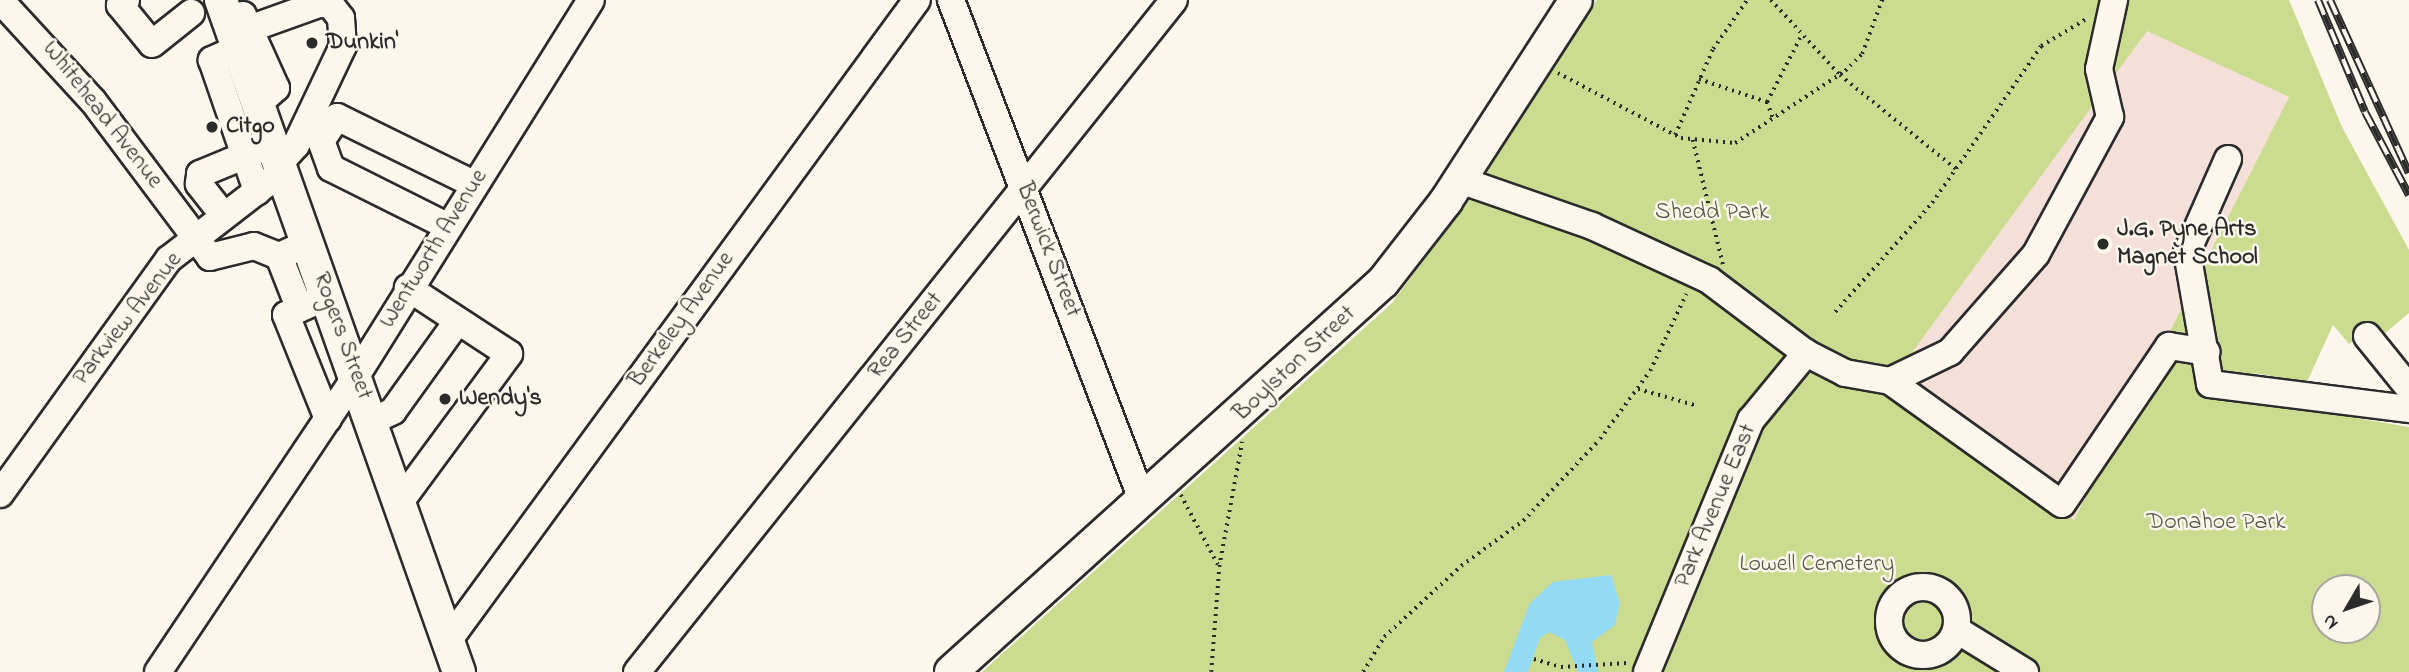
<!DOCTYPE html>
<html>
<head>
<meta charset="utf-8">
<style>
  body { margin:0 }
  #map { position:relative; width:2409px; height:672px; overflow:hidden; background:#fbf7ec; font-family:"Indie Flower",sans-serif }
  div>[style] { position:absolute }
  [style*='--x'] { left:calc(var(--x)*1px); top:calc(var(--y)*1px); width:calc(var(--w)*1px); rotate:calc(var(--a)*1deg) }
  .built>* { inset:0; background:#f4e0d8 }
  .green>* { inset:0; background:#cbdc90 }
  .water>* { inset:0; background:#93dbf5 }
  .path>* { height:3.5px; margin-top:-1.75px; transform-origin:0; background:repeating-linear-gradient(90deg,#2b2b2b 0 2px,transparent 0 7px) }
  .roads { filter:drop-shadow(2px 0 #2b2b2b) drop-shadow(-2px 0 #2b2b2b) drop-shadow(0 2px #2b2b2b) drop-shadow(0 -2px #2b2b2b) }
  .minor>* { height:26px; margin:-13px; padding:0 13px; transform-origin:13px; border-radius:13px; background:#fbf7ec }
  .minor>.ring { margin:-13px; padding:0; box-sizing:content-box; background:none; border:26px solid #fbf7ec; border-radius:50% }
  .major>* { height:32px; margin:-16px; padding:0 16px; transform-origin:16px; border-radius:16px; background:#fbf7ec }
  .rail>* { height:8px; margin-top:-4px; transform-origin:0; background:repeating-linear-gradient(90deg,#fbf7ec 0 16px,#2b2b2b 0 32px); box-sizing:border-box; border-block:2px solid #2b2b2b }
  .dots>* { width:19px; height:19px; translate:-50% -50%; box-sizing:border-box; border:4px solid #fbf7ec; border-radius:50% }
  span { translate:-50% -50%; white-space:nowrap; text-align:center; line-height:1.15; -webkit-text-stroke:5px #fbf7ec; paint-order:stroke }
  .poi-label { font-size:24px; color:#2b2b2b; font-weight:700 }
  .left { translate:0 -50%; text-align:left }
  .street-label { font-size:24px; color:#2b2b2b }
  .park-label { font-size:24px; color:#535744 }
  .north { position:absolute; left:2311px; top:574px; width:70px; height:70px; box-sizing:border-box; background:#fbf7ec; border:2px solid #a8a59f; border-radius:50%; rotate:231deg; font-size:19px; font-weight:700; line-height:28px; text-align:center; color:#2b2b2b }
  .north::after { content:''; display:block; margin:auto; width:24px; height:32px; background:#2b2b2b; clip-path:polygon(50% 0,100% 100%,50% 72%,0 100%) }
</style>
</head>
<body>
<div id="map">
  <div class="built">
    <i style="clip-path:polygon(2147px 30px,2289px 97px,2074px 520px,1884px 391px)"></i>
  </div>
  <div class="green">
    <i style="clip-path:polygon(evenodd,1597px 0,2289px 0,2342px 127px,2409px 250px,2409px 313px,2384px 334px,2374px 323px,2349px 344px,2333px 325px,2307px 382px,2254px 373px,2251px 400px,2409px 427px,2409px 672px,982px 672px,1391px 304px,1467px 203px,1597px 0,2147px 31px,2289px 97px,2074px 520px,1884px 391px,2147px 31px,1597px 0,2325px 588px,2367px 588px,2367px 630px,2325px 630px,2325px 588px)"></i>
  </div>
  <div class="water">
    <i style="clip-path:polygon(1611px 575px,1620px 603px,1615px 625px,1592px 642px,1598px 672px,1578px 672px,1565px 640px,1549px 632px,1540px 638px,1528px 672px,1504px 672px,1530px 603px,1553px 582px)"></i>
  </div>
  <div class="path">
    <i style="--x:1771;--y:0;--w:102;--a:47.4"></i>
    <i style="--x:1840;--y:75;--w:149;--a:39"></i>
    <i style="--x:1558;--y:73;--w:139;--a:27.9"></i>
    <i style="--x:1681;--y:138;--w:54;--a:5.3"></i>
    <i style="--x:1735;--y:143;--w:131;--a:-33.2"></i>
    <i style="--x:1845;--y:71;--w:24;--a:-45"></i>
    <i style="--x:1862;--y:54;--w:58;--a:-69.7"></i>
    <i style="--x:1699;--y:79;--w:72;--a:18.7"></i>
    <i style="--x:1767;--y:102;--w:72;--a:-62.7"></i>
    <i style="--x:1767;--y:102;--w:17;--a:69"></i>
    <i style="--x:1675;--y:135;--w:94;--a:-66.2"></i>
    <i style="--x:1713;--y:49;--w:60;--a:-55.2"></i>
    <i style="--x:1693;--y:140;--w:128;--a:76.4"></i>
    <i style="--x:1835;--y:312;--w:146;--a:-48.3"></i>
    <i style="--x:1932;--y:203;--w:191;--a:-55.2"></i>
    <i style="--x:2041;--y:46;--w:55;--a:-30.8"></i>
    <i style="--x:1638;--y:389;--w:62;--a:15.8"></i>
    <i style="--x:1181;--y:495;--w:79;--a:62.1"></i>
    <i style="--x:1534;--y:659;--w:28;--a:17"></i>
    <i style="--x:1561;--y:667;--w:66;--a:-3.5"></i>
    <i style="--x:1211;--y:672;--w:105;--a:-85.6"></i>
    <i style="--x:1219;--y:567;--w:127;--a:-79.6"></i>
    <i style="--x:1363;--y:672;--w:41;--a:-59"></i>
    <i style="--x:1384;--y:637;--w:105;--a:-42.7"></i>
    <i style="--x:1461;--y:566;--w:77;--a:-36"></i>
    <i style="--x:1523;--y:521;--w:112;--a:-46.8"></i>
    <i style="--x:1600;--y:439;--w:84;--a:-53.7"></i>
    <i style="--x:1650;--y:371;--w:85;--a:-64.9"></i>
  </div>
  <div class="roads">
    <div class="minor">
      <i style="--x:0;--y:0;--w:137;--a:47.4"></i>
      <i style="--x:93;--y:101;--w:195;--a:53.1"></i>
      <i style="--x:210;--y:257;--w:45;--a:-14"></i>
      <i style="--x:254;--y:246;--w:27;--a:22"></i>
      <i style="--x:126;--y:0;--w:8;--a:140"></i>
      <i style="--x:120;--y:5;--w:50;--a:50.6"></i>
      <i style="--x:152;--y:44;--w:50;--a:-38.5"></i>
      <i style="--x:951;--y:0;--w:537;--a:69.07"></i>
      <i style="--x:243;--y:15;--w:80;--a:65.7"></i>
      <i style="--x:276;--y:88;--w:23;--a:139"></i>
      <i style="--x:249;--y:29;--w:74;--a:-19.7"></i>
      <i style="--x:319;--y:4;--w:11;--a:0"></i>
      <i style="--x:330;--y:4;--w:18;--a:52"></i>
      <i style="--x:341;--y:18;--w:28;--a:86"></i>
      <i style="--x:343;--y:46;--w:110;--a:115.4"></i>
      <i style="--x:296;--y:145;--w:24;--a:132"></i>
      <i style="--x:239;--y:48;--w:30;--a:156"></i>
      <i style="--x:212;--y:60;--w:139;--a:71"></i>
      <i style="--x:2228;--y:159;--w:102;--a:113.8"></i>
      <i style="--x:2187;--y:252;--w:134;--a:80.1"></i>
      <i style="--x:2210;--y:384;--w:201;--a:7.2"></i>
      <i style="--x:1460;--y:180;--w:140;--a:19.2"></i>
      <i style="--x:1592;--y:226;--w:129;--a:24.8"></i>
      <i style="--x:1709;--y:280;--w:121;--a:37"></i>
      <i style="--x:1806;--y:353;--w:44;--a:27.1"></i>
      <i style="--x:1845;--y:373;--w:46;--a:10.1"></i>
      <i style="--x:1890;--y:381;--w:67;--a:-25.8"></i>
      <i style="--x:1950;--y:352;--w:130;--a:-48.7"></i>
      <i style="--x:2036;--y:254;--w:156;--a:-61.6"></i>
      <i style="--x:2110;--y:117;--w:49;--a:-102.9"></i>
      <i style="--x:2099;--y:69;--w:71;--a:-77.7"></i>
      <i style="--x:224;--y:216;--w:41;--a:-128"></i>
      <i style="--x:199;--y:184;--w:10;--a:-84"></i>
      <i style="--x:200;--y:174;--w:63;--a:-22.5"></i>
      <i style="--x:447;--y:226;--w:130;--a:-153.4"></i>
      <i style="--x:331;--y:168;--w:29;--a:-110"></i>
      <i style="--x:321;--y:141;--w:29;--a:-56"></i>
      <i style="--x:337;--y:117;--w:153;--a:26.1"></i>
      <i style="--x:295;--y:249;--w:17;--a:156"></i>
      <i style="--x:279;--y:256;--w:55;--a:68.6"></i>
      <i style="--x:328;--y:296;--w:46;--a:155.7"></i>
      <i style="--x:286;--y:315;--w:112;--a:68"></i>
      <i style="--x:2367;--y:336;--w:67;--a:51.1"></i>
      <i style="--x:1890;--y:381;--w:211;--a:35.6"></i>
      <i style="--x:2062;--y:504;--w:191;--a:-55.9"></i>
      <i style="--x:2169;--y:346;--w:38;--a:9"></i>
      <i style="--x:372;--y:421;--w:23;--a:-25"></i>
      <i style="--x:393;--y:411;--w:110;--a:-54.3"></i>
      <i style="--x:0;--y:494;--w:289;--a:-54.3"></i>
      <i style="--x:169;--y:259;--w:144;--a:-37.7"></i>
      <i style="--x:400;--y:502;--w:184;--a:-53.6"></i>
      <i style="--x:509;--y:354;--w:121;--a:-146.8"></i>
      <i class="ring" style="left:1889px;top:587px;width:42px;height:42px"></i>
      <i style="--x:1957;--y:630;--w:80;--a:31.7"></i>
      <i style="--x:448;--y:641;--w:794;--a:-53.81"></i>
      <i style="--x:158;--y:672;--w:356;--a:-56.2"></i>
      <i style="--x:356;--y:376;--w:443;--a:-58"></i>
      <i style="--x:637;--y:672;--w:860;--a:-51.37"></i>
      <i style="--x:1647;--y:672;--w:273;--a:-67.6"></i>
      <i style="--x:1751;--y:420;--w:87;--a:-50.6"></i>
    </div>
    <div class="major">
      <i style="--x:221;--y:0;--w:713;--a:70.5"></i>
      <i style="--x:951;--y:672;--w:582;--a:-42.08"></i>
      <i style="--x:1383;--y:282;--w:103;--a:-52.1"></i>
      <i style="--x:1446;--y:201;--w:239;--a:-57.1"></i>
    </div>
  </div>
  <div class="rail">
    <i style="--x:2318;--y:0;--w:121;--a:67.2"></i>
    <i style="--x:2365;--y:112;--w:94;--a:62.1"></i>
    <i style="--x:2330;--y:0;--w:190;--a:65.5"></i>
  </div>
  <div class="dots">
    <i style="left:312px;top:43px;background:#2b2b2b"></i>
    <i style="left:212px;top:127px;background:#2b2b2b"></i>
    <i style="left:2103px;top:244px;background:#2b2b2b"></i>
    <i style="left:445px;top:399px;background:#2b2b2b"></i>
  </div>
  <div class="poi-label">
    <span class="left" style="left:326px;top:43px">Dunkin'</span>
    <span class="left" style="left:226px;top:127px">Citgo</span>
    <span class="left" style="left:2117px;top:244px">J.G. Pyne Arts<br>Magnet School</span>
    <span class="left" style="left:459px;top:399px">Wendy's</span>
  </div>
  <div class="street-label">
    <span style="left:102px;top:115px;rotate:52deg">Whitehead Avenue</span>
    <span style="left:434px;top:249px;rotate:-58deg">Wentworth Avenue</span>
    <span style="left:1048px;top:250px;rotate:69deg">Berwick Street</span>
    <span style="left:128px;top:319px;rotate:-52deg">Parkview Avenue</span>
    <span style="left:682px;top:320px;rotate:-54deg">Berkeley Avenue</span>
    <span style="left:342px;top:336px;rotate:70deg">Rogers Street</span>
    <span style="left:906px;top:336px;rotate:-51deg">Rea Street</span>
    <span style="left:1295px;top:364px;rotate:-43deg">Boylston Street</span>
    <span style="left:1716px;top:506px;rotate:-67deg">Park Avenue East</span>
  </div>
  <div class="park-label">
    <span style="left:1712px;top:213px">Shedd Park</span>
    <span style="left:2216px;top:523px">Donahoe Park</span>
    <span style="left:1817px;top:565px">Lowell Cemetery</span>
  </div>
  <div class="north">N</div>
</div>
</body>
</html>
